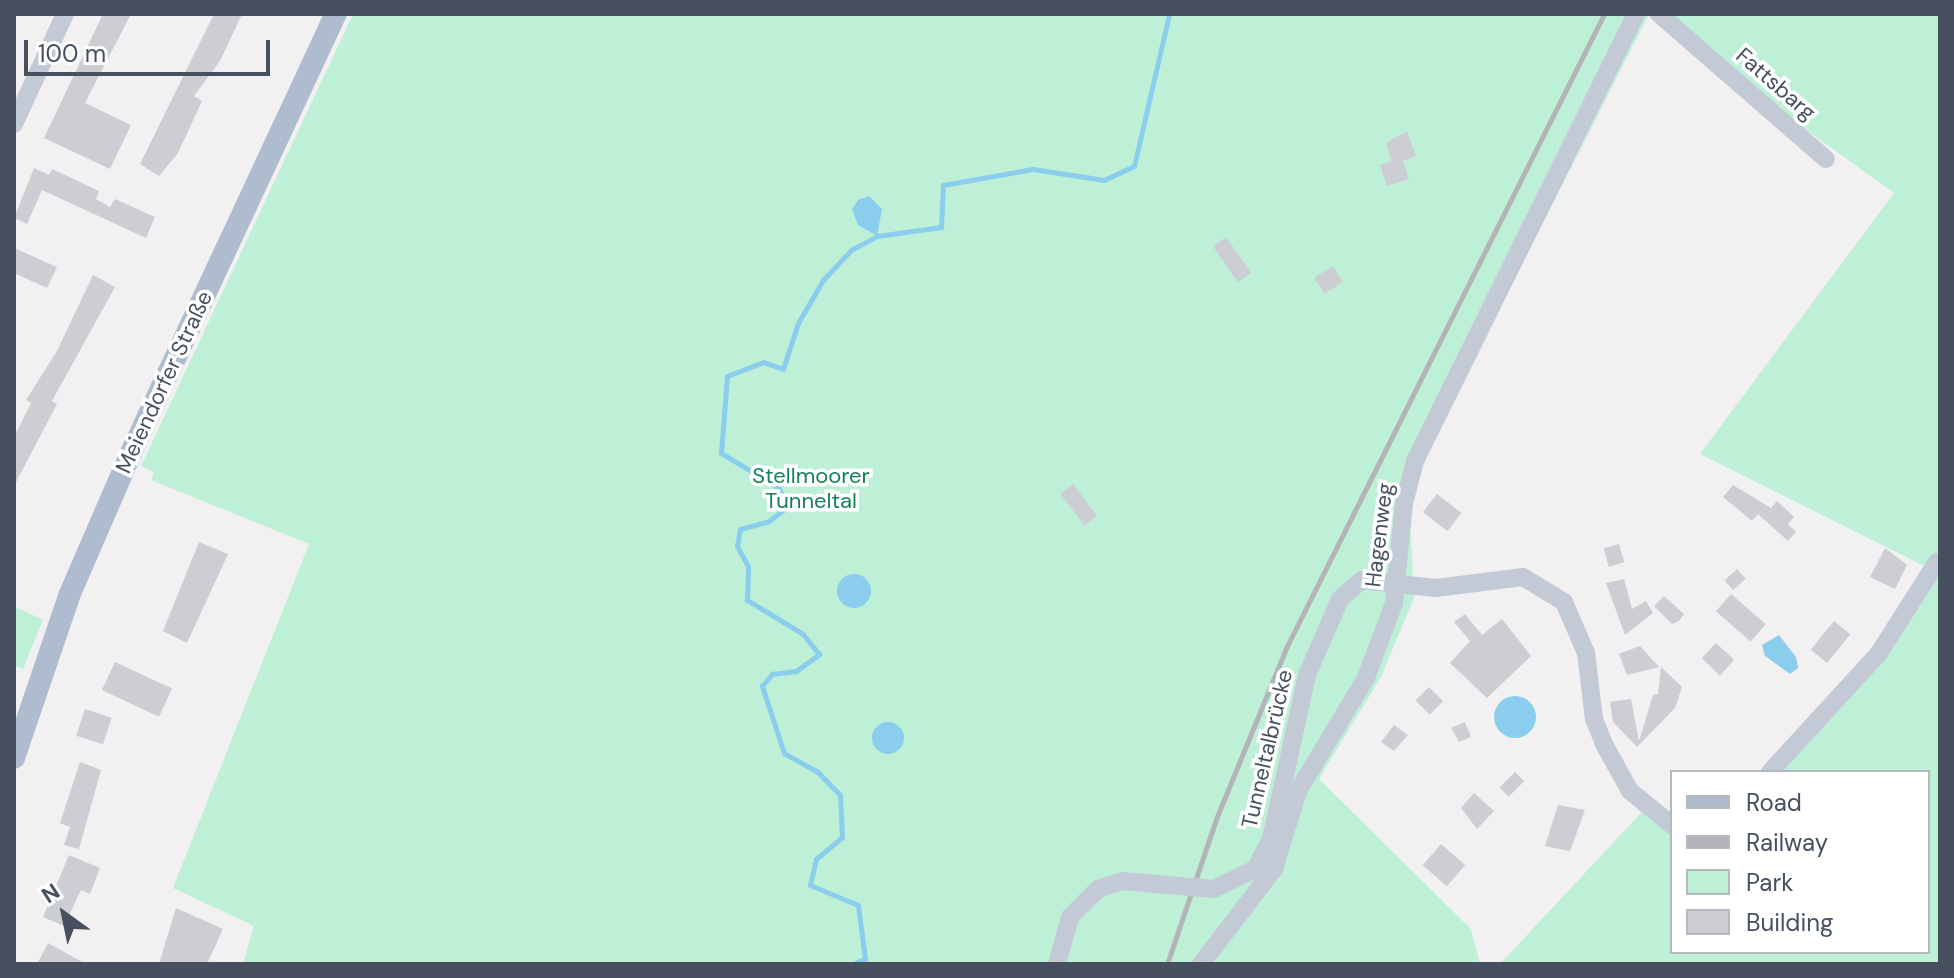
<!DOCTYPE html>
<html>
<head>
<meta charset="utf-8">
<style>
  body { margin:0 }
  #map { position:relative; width:1954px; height:978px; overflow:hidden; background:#f2f0f0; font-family:"DM Sans",sans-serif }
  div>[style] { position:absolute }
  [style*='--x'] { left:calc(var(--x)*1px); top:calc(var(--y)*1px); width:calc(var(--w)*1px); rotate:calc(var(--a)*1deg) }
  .green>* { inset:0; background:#bef0d7 }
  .water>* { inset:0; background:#8bcded }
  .round { border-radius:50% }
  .stream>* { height:5px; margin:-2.5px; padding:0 2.5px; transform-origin:2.5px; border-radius:2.5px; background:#8bcded }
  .building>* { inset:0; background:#ccced4; transform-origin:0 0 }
  .minor>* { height:18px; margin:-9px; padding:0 9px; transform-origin:9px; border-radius:9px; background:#c3cad5 }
  .major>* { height:22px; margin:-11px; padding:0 11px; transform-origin:11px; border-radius:11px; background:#afbbcf }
  .rail>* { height:5px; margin:-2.5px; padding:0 2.5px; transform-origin:2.5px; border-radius:2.5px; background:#b2b4ba }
  .minor-bridge>* { height:18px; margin:-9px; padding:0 9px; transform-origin:9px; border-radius:9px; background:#c3cad5 }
  span { translate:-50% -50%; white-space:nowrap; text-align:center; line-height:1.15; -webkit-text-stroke:7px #fff; paint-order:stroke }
  .street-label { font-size:22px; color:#47505e }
  .park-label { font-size:22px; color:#168158 }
  .frame { position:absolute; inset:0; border:16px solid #47505e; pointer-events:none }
  .legend { position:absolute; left:1670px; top:770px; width:260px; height:184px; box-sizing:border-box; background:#fff; border:2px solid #b5b9bf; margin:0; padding:10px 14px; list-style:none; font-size:24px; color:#47505e }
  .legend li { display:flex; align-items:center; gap:16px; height:40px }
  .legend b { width:40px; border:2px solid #b5b9bf }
  .north { position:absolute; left:24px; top:874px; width:80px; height:80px; -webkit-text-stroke:6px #fff; paint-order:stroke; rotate:327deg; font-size:22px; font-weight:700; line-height:32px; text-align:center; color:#47505e }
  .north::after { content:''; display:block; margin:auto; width:28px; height:36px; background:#47505e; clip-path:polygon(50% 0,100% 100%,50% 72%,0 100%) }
  .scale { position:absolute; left:24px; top:40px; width:246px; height:36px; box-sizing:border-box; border:4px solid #47505e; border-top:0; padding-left:10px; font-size:24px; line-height:28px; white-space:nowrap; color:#47505e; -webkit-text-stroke:6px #fff; paint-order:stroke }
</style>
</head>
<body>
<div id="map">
  <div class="green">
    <i style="clip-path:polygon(353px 14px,1940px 14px,1940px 964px,1500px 964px,1652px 801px,1672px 817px,1672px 952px,1928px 952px,1928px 772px,1762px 772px,1875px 648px,1926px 567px,1700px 454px,1894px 193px,1648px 16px,1425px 456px,1410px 518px,1414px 598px,1381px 677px,1319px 779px,1471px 929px,1480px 964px,243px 964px,254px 926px,173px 888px,309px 544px,151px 480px,154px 472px,141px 466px)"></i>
    <i style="clip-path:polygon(14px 606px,43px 620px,23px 669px,14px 665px)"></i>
  </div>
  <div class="water">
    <i style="clip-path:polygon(869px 196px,882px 209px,877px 236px,858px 225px,852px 209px,858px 200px)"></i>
    <i class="round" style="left:837px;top:574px;width:34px;height:34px"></i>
    <i style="clip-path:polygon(1779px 635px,1796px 657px,1798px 668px,1790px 674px,1765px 656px,1762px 645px)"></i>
    <i class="round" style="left:1494px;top:696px;width:42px;height:42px"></i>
    <i class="round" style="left:872px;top:722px;width:32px;height:32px"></i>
  </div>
  <div class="stream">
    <i style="--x:853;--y:964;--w:13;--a:-23"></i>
    <i style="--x:865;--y:959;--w:54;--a:-97.4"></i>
    <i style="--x:858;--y:905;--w:52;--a:-157.4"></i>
    <i style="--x:810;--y:885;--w:27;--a:-77"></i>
    <i style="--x:816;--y:859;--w:34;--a:-40"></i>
    <i style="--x:842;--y:837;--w:42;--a:-92.7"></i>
    <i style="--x:840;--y:795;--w:32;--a:-134"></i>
    <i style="--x:818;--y:772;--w:39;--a:-151"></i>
    <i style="--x:784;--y:753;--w:71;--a:-108.2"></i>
    <i style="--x:762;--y:686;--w:16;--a:-50"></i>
    <i style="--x:772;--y:674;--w:24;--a:-7"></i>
    <i style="--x:796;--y:671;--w:29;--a:-36"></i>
    <i style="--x:819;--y:654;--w:26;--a:-129"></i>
    <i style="--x:803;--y:634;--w:66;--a:-148.7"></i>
    <i style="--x:747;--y:600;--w:34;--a:-88"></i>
    <i style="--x:748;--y:566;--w:23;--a:-119"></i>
    <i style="--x:737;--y:546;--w:17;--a:-80"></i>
    <i style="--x:740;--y:529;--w:30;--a:-15"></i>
    <i style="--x:769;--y:521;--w:23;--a:-38"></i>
    <i style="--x:787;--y:507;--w:21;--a:-113"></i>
    <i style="--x:779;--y:488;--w:68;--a:-148.9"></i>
    <i style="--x:721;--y:453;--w:77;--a:-85.5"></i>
    <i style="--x:727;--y:376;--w:39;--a:-21"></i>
    <i style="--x:763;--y:362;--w:21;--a:19"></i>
    <i style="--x:783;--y:369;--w:48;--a:-71.9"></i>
    <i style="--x:798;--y:323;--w:50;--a:-59.8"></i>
    <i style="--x:823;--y:280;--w:41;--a:-47"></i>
    <i style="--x:851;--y:250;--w:30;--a:-28"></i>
    <i style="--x:877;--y:236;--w:65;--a:-8"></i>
    <i style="--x:941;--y:227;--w:42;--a:-87.3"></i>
    <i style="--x:943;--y:185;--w:91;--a:-10.1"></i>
    <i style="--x:1033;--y:169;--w:72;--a:8.8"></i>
    <i style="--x:1104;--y:180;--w:33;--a:-25"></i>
    <i style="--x:1134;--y:166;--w:156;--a:-77"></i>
  </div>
  <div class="building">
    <i style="clip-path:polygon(103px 14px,131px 14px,85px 103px,131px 125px,110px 169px,44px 138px)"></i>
    <i style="clip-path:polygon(214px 14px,242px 14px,220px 61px,194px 96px,202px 101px,178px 153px,159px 176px,140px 164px)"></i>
    <i style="clip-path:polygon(1407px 131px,1416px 156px,1403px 161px,1409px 179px,1387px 186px,1380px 165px,1391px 161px,1386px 143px)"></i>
    <i style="clip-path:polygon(34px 168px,49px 175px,52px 169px,99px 191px,96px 199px,110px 207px,115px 199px,155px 217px,146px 238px,42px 190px,27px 224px,14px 218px)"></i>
    <i style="left:1226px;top:237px;width:44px;height:16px;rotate:55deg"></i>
    <i style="clip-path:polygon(14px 248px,57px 267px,47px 288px,14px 273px)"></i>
    <i style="left:1333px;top:266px;width:19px;height:22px;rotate:58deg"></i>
    <i style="clip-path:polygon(93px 275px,115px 287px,52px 401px,57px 404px,14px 486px,14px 437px,31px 403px,26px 400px,57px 351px)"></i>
    <i style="left:1073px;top:484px;width:40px;height:16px;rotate:53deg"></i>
    <i style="clip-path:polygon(1733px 485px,1771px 508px,1777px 501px,1794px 517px,1788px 524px,1796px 532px,1788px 541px,1758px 514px,1752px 521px,1723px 497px)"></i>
    <i style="left:1437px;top:494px;width:31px;height:23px;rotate:38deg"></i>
    <i style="clip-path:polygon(199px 542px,228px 554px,187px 643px,163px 631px)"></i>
    <i style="left:1619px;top:544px;width:19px;height:16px;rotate:74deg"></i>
    <i style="clip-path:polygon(1885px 548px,1907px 565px,1895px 589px,1870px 577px)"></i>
    <i style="left:1737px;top:569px;width:13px;height:17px;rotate:48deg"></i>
    <i style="clip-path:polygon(1624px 579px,1632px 609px,1646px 601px,1653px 613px,1625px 635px,1606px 583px)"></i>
    <i style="left:1731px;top:594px;width:46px;height:23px;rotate:41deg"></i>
    <i style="clip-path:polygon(1664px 596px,1684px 614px,1679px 621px,1672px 624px,1654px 606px)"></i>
    <i style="clip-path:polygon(1465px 614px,1482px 635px,1502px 619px,1531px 656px,1487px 698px,1450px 663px,1470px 641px,1454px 622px)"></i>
    <i style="left:1834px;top:621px;width:21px;height:37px;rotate:39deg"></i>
    <i style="left:1716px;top:643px;width:25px;height:21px;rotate:43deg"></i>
    <i style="clip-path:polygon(1640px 646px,1659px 667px,1627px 675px,1619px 654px)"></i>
    <i style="left:115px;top:662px;width:63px;height:31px;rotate:25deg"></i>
    <i style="clip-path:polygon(1661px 667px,1682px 687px,1675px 708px,1637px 747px,1613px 722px,1610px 702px,1631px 699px,1639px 741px,1653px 695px,1658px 694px)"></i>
    <i style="left:1429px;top:687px;width:20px;height:19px;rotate:45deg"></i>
    <i style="left:85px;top:709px;width:28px;height:28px;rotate:18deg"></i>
    <i style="clip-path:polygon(1465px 722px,1471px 737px,1459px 742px,1451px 728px)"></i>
    <i style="clip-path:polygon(1394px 725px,1408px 735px,1394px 751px,1381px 742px)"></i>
    <i style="clip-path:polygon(80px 762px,101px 770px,79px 849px,64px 845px,70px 827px,60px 823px)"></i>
    <i style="left:1515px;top:772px;width:13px;height:22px;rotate:45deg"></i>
    <i style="clip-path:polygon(1474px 793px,1494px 811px,1477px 829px,1461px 808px)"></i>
    <i style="clip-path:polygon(1558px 805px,1585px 810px,1570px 851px,1545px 846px)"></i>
    <i style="left:1441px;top:844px;width:32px;height:28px;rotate:41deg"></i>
    <i style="clip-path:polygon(69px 855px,100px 868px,90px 894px,81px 890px,64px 926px,43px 917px)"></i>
    <i style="clip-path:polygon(176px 908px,223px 929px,207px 964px,159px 964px)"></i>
    <i style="clip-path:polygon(48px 943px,86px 964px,37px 964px)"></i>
  </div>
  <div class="minor">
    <i style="--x:1659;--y:14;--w:221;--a:41"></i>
    <i style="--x:14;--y:124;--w:121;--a:-65.1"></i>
    <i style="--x:1307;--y:675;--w:83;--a:-66.5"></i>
    <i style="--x:1340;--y:599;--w:29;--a:-41"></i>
    <i style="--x:1362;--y:580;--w:74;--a:6.2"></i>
    <i style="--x:1436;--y:588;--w:88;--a:-7.2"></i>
    <i style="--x:1523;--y:577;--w:48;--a:31.4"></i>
    <i style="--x:1564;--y:602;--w:56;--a:66.7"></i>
    <i style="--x:1586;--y:653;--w:66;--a:83.1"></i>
    <i style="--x:1594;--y:719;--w:29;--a:68"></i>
    <i style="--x:1605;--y:746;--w:51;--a:60.9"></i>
    <i style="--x:1630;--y:791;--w:54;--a:39"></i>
    <i style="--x:1770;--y:772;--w:161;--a:-47.5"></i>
    <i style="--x:1879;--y:653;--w:108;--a:-57.5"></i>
    <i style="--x:1201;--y:964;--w:120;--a:-52.5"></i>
    <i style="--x:1274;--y:869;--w:82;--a:-72.9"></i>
    <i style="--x:1298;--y:791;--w:132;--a:-59"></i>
    <i style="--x:1366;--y:678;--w:80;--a:-69.5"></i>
    <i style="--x:1394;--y:603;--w:100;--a:-84.3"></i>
    <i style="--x:1404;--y:503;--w:43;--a:-75.3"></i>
    <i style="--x:1415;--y:461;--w:499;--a:-63.7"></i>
  </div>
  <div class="major">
    <i style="--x:14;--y:758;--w:171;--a:-71.2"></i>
    <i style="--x:69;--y:596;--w:156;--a:-66.6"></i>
    <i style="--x:131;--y:453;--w:485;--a:-65"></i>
  </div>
  <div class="rail">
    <i style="--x:1167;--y:964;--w:153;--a:-71.3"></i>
    <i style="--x:1216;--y:819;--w:187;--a:-67.7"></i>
    <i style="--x:1287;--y:646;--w:707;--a:-63.36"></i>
  </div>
  <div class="minor-bridge">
    <i style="--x:1057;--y:964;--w:49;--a:-74.5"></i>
    <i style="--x:1070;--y:917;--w:40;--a:-45"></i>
    <i style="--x:1098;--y:889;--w:25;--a:-18"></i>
    <i style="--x:1122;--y:881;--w:92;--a:5"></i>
    <i style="--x:1214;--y:889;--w:46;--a:-26"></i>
    <i style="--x:1255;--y:869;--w:34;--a:-62"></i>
    <i style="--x:1271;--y:839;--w:168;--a:-77.6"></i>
  </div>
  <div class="street-label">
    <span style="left:1776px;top:84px;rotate:41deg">Fattsbarg</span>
    <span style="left:164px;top:382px;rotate:-65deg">Meiendorfer Straße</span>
    <span style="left:1379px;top:535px;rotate:-83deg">Hagenweg</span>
    <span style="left:1267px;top:749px;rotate:-77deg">Tunneltalbrücke</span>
  </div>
  <div class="park-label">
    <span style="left:811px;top:488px">Stellmoorer<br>Tunneltal</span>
  </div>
  <div class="frame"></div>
  <ul class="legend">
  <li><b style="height:10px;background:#afbbcf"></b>Road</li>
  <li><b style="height:10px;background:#b2b4ba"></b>Railway</li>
  <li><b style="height:22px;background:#bef0d7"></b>Park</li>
  <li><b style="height:22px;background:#ccced4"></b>Building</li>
  </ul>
  <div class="north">N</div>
  <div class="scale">100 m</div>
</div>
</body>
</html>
